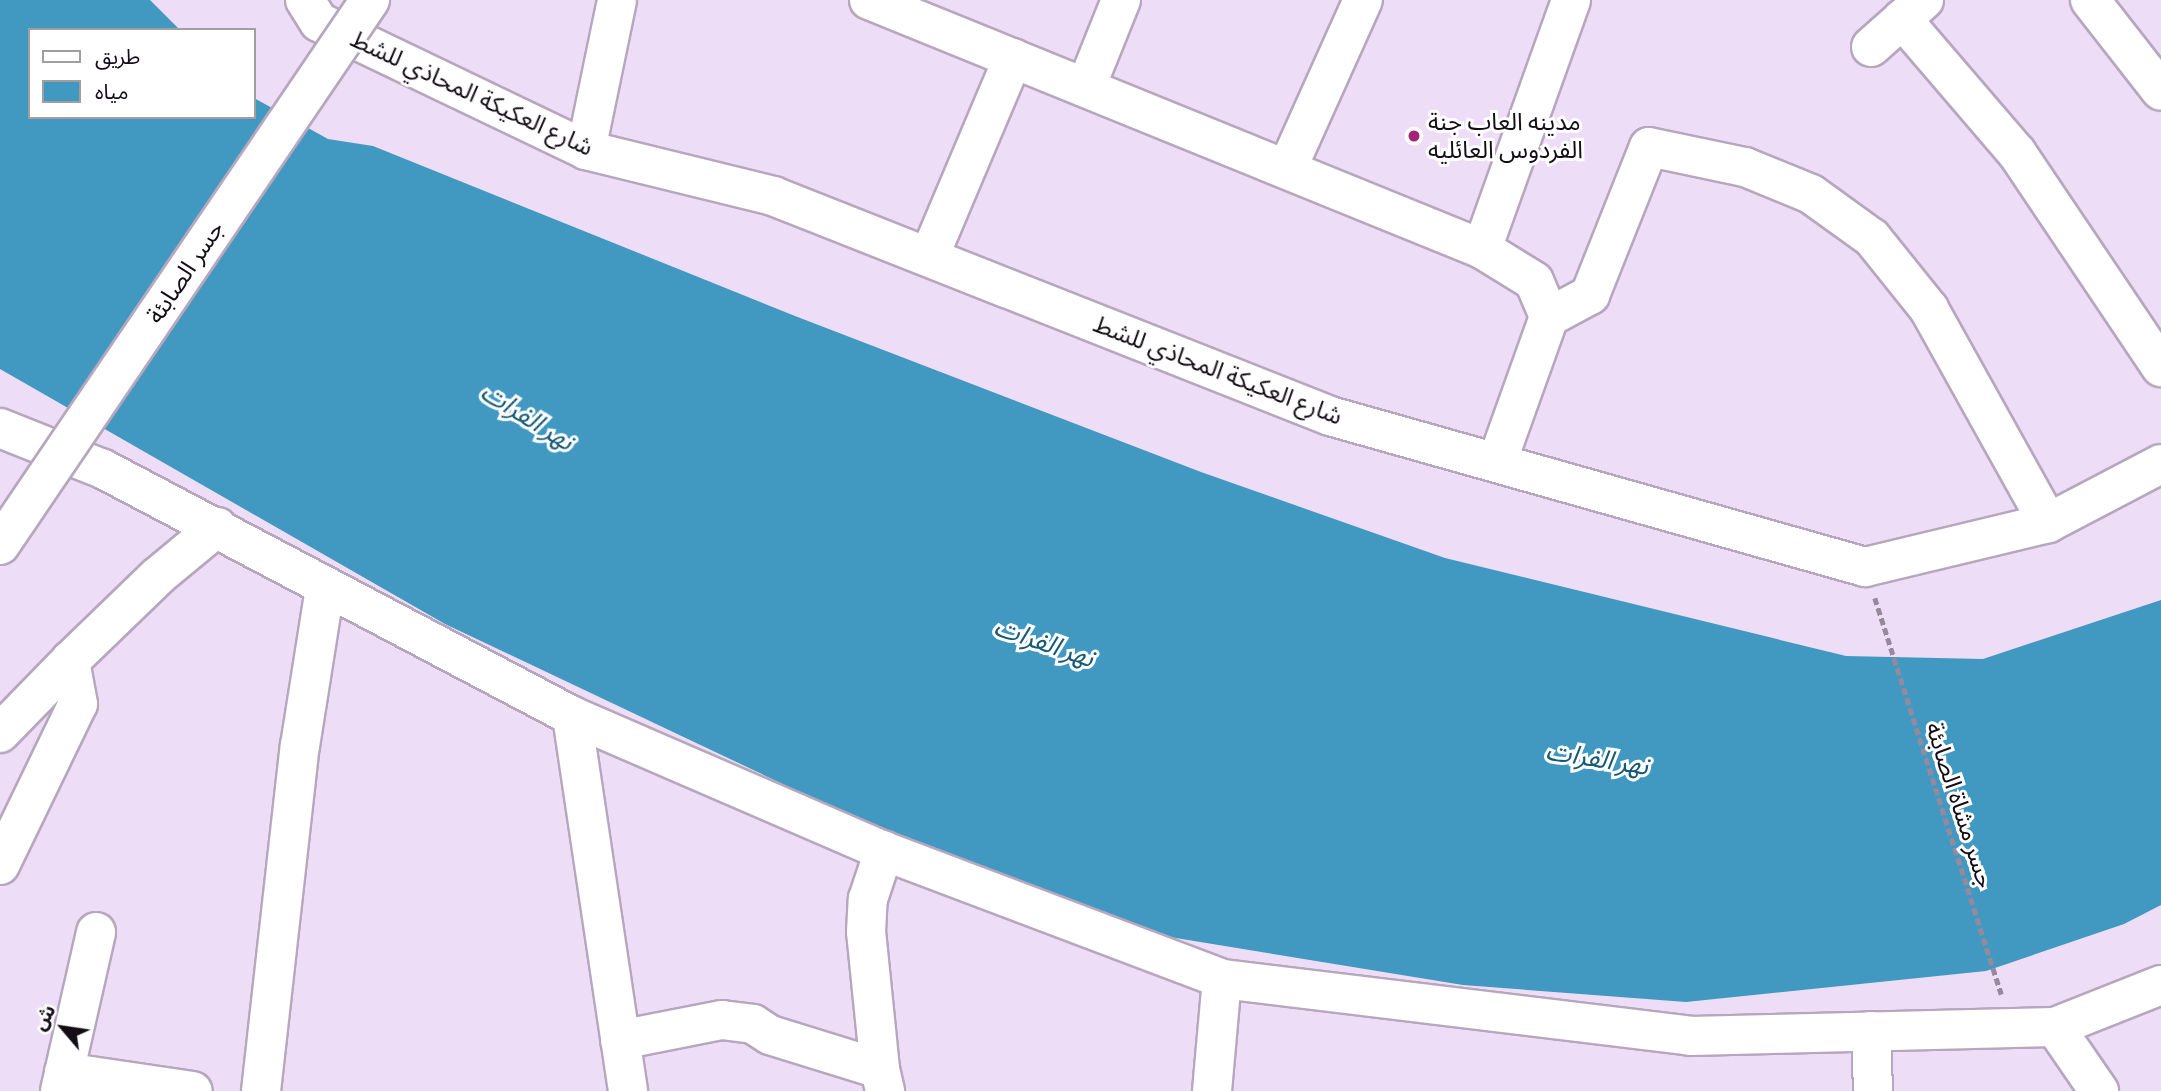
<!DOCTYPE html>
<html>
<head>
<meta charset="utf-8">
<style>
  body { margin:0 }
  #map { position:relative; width:2161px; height:1091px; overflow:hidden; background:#eeddf6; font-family:Cabin,"Noto Sans Arabic",sans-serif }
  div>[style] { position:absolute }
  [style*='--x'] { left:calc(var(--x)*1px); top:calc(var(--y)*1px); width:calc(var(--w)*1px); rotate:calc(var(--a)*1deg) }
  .water>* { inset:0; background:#4199c2 }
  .path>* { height:4.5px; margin-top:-2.25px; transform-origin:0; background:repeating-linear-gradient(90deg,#96899b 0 7px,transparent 0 10.5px) }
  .roads { filter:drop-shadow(2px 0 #b7a7be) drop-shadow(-2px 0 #b7a7be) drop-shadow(0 2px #b7a7be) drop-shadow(0 -2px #b7a7be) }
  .minor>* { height:38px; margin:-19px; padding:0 19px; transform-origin:19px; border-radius:19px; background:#fff }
  .major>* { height:38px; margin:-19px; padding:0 19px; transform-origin:19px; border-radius:19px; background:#fff }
  .bridges { filter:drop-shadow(2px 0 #b7a7be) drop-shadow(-2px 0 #b7a7be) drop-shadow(0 2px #b7a7be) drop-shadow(0 -2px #b7a7be) }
  .major-bridge>* { height:38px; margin:-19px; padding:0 19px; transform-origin:19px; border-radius:19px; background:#fff }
  .dots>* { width:19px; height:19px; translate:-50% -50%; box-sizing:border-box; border:4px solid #fff; border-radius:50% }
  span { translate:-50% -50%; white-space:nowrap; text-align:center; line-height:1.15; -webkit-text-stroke:6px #fff; paint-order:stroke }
  .street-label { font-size:24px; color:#130d15 }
  .poi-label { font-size:24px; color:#130d15 }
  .left { translate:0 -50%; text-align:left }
  .water-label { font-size:26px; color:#175a77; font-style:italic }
  .legend { position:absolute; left:28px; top:28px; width:228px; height:91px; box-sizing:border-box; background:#fff; border:2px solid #a19ea1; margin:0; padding:9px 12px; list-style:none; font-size:21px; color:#130d15 }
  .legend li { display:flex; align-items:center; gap:14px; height:35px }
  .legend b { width:35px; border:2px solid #a19ea1 }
  .north { position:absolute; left:28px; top:993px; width:70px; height:70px; -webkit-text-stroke:5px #fff; paint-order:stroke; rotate:299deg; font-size:19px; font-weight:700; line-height:28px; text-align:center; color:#130d15 }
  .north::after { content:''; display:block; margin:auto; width:24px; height:32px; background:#130d15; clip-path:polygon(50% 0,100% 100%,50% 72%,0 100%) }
</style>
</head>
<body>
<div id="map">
  <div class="water">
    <i style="clip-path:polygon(0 0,150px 0,180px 30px,30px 30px,30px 117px,254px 117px,254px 98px,328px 139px,373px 146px,795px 316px,1201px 472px,1445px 558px,1846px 656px,1983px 659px,2161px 600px,2161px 905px,2124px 924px,1986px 971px,1686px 1002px,1463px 985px,1072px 921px,445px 624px,0 369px)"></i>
  </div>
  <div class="path">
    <i style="--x:1875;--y:598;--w:416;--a:72.3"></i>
  </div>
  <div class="roads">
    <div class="minor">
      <i style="--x:305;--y:0;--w:26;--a:58"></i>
      <i style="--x:319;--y:22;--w:296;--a:25.6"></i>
      <i style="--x:586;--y:150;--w:193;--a:13.8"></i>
      <i style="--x:773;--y:196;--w:599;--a:21.55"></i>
      <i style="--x:1330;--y:416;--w:556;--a:15.76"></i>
      <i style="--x:1865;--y:567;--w:188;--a:-13.5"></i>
      <i style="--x:2048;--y:523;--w:127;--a:-27.6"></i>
      <i style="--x:869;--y:0;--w:662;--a:22.11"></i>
      <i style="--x:1482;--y:249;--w:61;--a:31.6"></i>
      <i style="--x:1534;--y:281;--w:39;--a:67"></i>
      <i style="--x:1549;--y:317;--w:154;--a:109.7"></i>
      <i style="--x:2090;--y:0;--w:115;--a:52"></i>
      <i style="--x:1902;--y:19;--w:177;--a:49.4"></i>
      <i style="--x:2017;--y:153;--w:258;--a:56.1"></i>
      <i style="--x:1871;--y:47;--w:71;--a:-41.6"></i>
      <i style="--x:1086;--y:87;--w:94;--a:-68.1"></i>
      <i style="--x:586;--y:150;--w:153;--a:-78.3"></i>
      <i style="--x:1287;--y:169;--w:185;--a:-65.8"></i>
      <i style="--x:1482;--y:249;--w:264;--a:-70.3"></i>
      <i style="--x:929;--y:257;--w:216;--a:-67.1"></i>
      <i style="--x:1549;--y:317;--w:47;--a:-28.2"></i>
      <i style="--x:1590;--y:295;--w:159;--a:-68.3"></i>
      <i style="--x:1649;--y:147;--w:98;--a:11.8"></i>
      <i style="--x:1745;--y:167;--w:71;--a:22.2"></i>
      <i style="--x:1811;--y:194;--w:75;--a:35.8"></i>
      <i style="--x:1872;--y:238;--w:91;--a:51.2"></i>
      <i style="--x:1929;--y:309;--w:245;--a:60.9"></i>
      <i style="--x:0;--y:428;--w:111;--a:21.7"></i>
      <i style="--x:103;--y:469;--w:530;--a:27.77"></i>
      <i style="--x:572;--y:716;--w:340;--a:23.4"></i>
      <i style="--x:884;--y:851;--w:361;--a:20.7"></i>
      <i style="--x:1222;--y:979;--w:471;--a:6.9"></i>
      <i style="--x:1690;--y:1036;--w:365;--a:-1.4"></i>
      <i style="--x:2055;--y:1027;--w:114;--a:-21.6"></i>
      <i style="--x:572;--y:716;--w:379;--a:81.5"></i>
      <i style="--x:0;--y:865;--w:179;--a:-64.2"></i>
      <i style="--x:78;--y:704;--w:44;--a:-100.5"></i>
      <i style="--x:70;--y:661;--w:122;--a:-44"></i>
      <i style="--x:158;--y:576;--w:77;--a:-39.7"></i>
      <i style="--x:2055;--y:1027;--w:78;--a:55.5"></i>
      <i style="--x:1871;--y:1031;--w:60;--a:88.1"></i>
      <i style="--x:620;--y:1040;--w:104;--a:-11.1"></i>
      <i style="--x:722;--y:1020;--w:31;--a:7"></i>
      <i style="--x:753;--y:1024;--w:20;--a:33"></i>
      <i style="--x:770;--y:1035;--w:115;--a:17.2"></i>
      <i style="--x:880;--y:1069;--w:23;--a:77"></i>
      <i style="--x:880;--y:1069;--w:138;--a:-95.8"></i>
      <i style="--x:866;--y:932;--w:33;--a:-87"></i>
      <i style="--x:868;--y:899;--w:51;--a:-71.6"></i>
      <i style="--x:64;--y:1072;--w:130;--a:8.4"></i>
      <i style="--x:60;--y:1091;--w:163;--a:-77.2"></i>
      <i style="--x:261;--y:1091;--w:347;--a:-83.6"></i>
      <i style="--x:300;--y:746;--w:159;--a:-81"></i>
      <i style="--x:1212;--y:1091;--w:112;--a:-84.9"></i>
    </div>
    <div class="major">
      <i style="--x:0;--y:733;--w:100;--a:-45.8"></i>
    </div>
  </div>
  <div class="bridges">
    <div class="major-bridge">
      <i style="--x:0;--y:545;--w:659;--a:-55.83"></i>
    </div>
  </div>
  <div class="dots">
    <i style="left:1414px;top:136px;background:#a32577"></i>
  </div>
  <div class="street-label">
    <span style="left:472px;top:93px;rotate:25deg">شارع العكيكة المحاذي للشط</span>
    <span style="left:185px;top:272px;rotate:-56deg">جسر الصابئة</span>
    <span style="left:1218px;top:370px;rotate:21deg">شارع العكيكة المحاذي للشط</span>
    <span style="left:1960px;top:805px;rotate:72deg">جسر مشاة الصابئة</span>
  </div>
  <div class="poi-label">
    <span class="left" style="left:1428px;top:136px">مدينه العاب جنة<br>الفردوس العائليه</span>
  </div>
  <div class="water-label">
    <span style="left:527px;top:417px;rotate:32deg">نهر الفرات</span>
    <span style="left:1044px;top:643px;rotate:19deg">نهر الفرات</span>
    <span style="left:1597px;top:759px;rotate:9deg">نهر الفرات</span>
  </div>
  <ul class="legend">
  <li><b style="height:9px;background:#fff"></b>طريق</li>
  <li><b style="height:19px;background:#4199c2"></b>مياه</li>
  </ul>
  <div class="north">ش</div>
</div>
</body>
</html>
